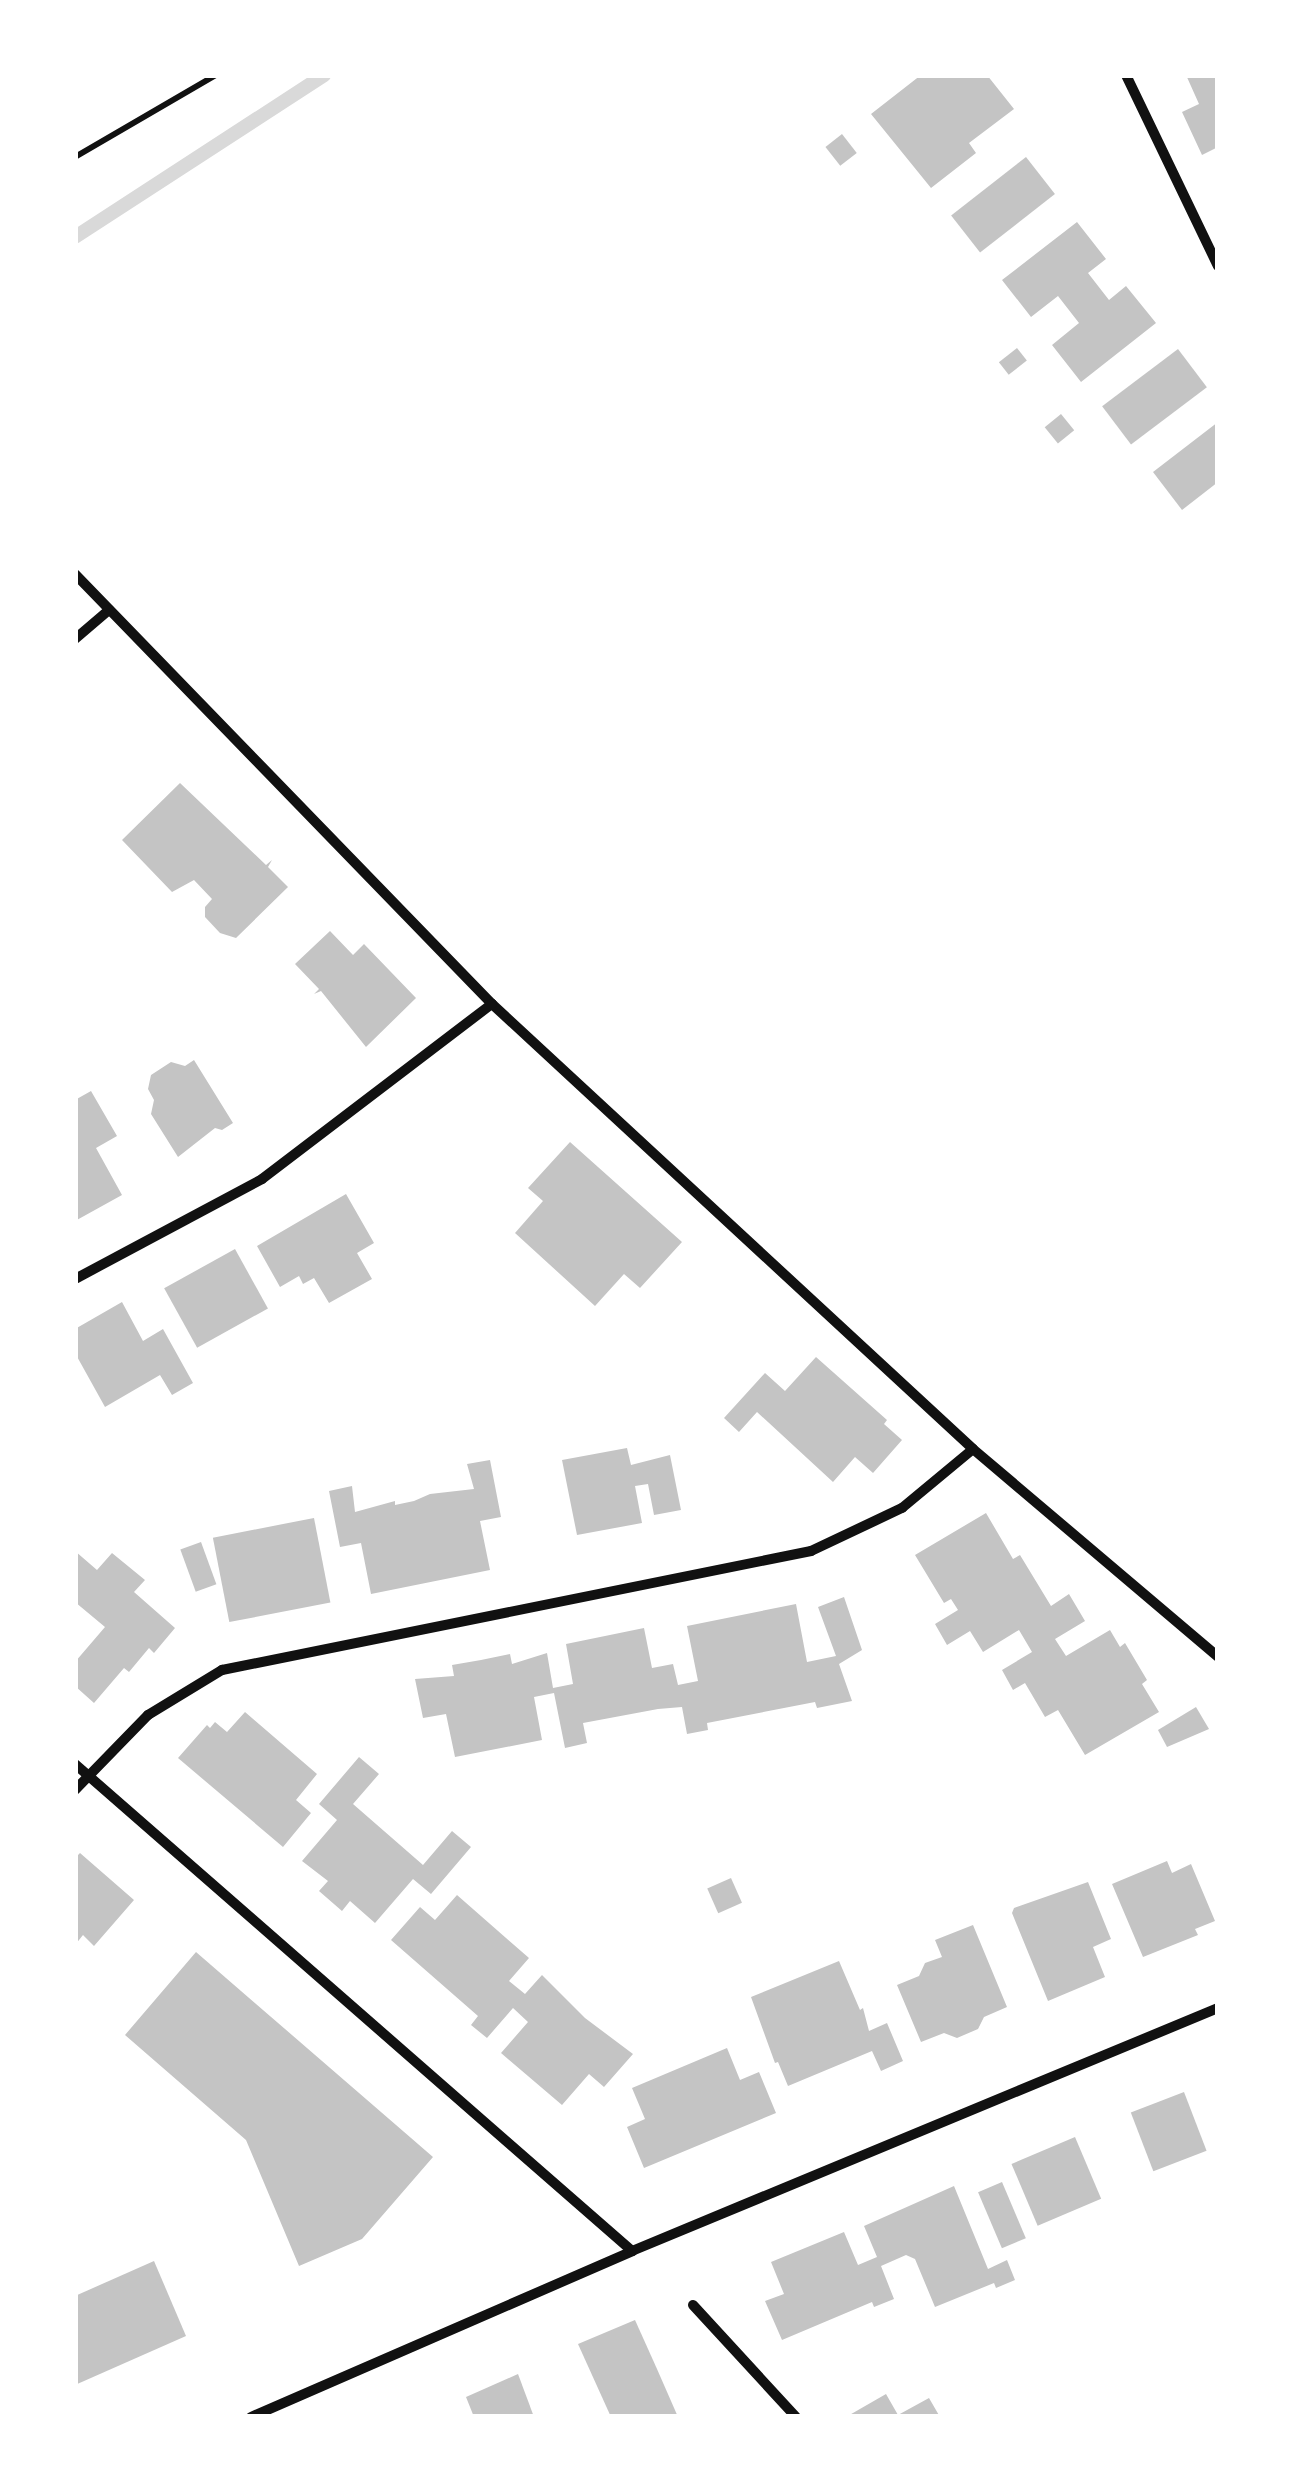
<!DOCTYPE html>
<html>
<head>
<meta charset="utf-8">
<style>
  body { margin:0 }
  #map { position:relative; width:1293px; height:2492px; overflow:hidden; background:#fff; font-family:Inter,sans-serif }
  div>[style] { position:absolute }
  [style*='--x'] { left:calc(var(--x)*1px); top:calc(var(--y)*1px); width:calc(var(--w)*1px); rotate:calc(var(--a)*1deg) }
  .stream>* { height:14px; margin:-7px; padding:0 7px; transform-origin:7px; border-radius:7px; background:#d9d9d9 }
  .building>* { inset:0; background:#c4c4c4; transform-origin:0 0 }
  .path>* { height:6px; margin:-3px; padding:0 3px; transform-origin:3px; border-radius:3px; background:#111 }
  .minor>* { height:10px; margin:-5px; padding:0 5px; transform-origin:5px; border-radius:5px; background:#111 }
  span { translate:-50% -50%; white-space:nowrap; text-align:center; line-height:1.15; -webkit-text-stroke:9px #fff; paint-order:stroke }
  .frame { position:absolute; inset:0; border:78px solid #fff; pointer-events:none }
</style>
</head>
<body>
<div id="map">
  <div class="stream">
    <i style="--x:75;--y:237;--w:297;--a:-33"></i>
  </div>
  <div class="building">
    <i style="clip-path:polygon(921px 75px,987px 75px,1014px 109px,969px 143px,976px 153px,931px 188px,871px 114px)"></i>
    <i style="clip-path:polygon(1186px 75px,1218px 75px,1218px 147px,1202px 155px,1182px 112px,1199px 104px)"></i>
    <i style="left:842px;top:134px;width:24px;height:21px;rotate:52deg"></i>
    <i style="left:1026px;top:157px;width:47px;height:95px;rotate:52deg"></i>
    <i style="clip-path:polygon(1077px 222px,1106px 259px,1088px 273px,1109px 300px,1126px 286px,1156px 323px,1081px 382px,1052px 345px,1079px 323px,1058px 296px,1031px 317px,1002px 280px)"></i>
    <i style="left:1017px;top:348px;width:16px;height:23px;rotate:52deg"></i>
    <i style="left:1178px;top:349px;width:48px;height:95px;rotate:53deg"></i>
    <i style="left:1061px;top:414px;width:21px;height:21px;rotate:51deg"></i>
    <i style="clip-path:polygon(1218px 422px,1218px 482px,1182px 510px,1153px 472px)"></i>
    <i style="clip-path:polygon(180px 783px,266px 865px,272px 860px,268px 867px,288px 887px,236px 938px,220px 933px,205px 917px,205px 907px,212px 899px,194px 880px,172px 892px,122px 840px)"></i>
    <i style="clip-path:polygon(330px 931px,353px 955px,364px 944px,416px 998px,366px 1047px,321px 991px,314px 994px,319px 989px,295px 964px)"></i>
    <i style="clip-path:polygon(194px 1060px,233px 1123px,222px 1130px,215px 1128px,178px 1157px,151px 1114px,154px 1100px,148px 1089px,151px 1075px,171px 1062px,185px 1066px)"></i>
    <i style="clip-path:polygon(91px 1091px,117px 1136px,96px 1148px,122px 1195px,75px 1221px,75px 1100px)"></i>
    <i style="clip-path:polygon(570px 1142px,682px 1242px,640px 1288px,624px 1274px,595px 1306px,515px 1233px,543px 1201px,528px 1188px)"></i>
    <i style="clip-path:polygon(346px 1194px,374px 1243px,357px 1253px,372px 1279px,329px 1303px,314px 1278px,303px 1284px,299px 1276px,280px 1287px,257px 1246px)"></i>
    <i style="left:235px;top:1249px;width:68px;height:81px;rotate:61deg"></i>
    <i style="clip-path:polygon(122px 1302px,143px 1341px,163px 1329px,193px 1383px,172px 1395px,160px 1375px,105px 1407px,75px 1353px,75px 1329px)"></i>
    <i style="clip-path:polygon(816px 1357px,887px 1420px,884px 1424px,902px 1440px,873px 1473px,855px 1457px,833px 1482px,757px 1412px,739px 1432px,724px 1418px,765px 1373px,785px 1391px)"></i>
    <i style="clip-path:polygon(627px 1448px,631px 1465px,670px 1455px,681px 1510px,654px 1515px,648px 1484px,635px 1486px,642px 1523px,577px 1535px,562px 1460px)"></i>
    <i style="clip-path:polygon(490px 1460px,501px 1517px,480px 1521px,490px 1570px,371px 1594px,361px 1543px,340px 1547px,329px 1491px,352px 1486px,355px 1512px,395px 1501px,395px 1505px,414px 1501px,430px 1494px,474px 1489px,467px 1464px)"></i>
    <i style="clip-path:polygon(986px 1513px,1013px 1559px,1020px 1555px,1051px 1606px,1069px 1594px,1085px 1621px,1055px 1639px,1066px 1656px,1110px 1630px,1120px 1647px,1125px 1643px,1147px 1680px,1142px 1684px,1159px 1712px,1085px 1755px,1058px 1710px,1045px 1717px,1025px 1683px,1013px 1690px,1002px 1670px,1032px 1652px,1019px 1630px,983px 1652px,970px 1631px,947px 1645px,935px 1624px,958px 1610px,951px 1599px,944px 1603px,915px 1555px)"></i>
    <i style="left:314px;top:1518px;width:86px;height:103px;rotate:79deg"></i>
    <i style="left:201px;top:1542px;width:45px;height:22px;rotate:70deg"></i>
    <i style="clip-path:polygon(75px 1551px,97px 1570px,112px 1553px,145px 1580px,134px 1592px,175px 1628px,154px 1653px,149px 1648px,129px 1672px,124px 1668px,94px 1703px,75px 1686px,75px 1662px,105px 1627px,75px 1602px)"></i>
    <i style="clip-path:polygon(844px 1597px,862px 1650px,839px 1664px,852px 1701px,817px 1708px,815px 1702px,707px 1723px,708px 1730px,687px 1734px,682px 1707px,658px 1709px,583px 1723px,587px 1743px,565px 1748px,554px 1693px,534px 1697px,542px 1740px,455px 1757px,446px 1714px,423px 1718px,415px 1679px,454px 1676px,452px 1665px,481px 1660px,510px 1654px,512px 1664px,547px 1653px,553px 1688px,573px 1684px,566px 1644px,644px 1628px,652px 1668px,673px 1664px,678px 1685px,698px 1681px,687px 1626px,796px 1604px,807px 1662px,836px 1656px,818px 1607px)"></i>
    <i style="clip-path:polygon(1196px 1707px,1209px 1729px,1167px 1747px,1158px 1730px)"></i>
    <i style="clip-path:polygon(245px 1712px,317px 1774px,296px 1800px,311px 1813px,283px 1847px,178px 1758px,207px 1725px,210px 1728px,215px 1722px,227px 1732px)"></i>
    <i style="clip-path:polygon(359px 1757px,379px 1774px,353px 1804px,423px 1865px,452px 1831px,471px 1847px,431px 1894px,413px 1879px,375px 1923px,350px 1901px,342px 1911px,319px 1891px,328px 1881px,302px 1861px,337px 1820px,319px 1804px)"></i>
    <i style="clip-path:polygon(80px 1853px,134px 1900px,94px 1946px,83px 1935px,75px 1945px,75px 1858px)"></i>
    <i style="clip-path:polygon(1167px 1861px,1172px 1873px,1191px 1864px,1215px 1921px,1195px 1929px,1198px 1935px,1143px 1957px,1112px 1884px)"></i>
    <i style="left:731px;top:1878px;width:27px;height:26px;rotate:66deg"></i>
    <i style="clip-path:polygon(1088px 1882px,1111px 1939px,1093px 1947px,1105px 1977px,1048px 2001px,1012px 1913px,1014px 1908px)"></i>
    <i style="clip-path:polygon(457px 1895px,529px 1958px,509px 1981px,525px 1994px,542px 1975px,585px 2018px,633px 2054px,604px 2087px,589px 2074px,562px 2105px,501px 2053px,528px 2022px,513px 2008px,487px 2038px,471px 2025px,478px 2016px,391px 1940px,420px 1907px,435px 1920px)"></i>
    <i style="clip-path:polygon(973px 1925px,1007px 2007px,984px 2017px,978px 2029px,957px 2038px,944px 2033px,921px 2042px,897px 1985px,919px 1976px,925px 1963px,942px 1957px,935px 1940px)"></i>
    <i style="clip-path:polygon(196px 1952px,433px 2157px,362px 2239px,299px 2266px,246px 2140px,125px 2035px)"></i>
    <i style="clip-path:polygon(839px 1961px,860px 2010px,863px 2008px,869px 2031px,887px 2023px,903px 2061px,881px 2071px,872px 2051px,788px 2086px,778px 2062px,775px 2063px,751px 1997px)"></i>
    <i style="clip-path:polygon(727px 2048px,740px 2080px,759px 2072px,776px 2113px,644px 2168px,627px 2127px,645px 2119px,632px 2088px)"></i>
    <i style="left:1184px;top:2092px;width:63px;height:57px;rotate:69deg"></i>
    <i style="left:1075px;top:2137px;width:67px;height:69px;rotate:67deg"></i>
    <i style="left:1002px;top:2182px;width:61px;height:26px;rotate:67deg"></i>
    <i style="clip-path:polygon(954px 2186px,988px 2269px,1007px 2260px,1015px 2280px,996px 2288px,994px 2283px,935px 2307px,915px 2259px,906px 2255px,881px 2266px,894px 2299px,874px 2307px,872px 2302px,782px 2340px,765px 2301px,784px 2294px,771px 2262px,844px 2232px,858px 2265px,877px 2257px,864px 2226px)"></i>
    <i style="clip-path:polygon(154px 2261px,186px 2336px,75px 2385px,75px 2296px)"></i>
    <i style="clip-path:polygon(635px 2320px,657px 2369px,678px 2417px,611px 2417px,578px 2344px)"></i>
    <i style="clip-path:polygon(518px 2374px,534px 2417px,474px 2417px,466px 2397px)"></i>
    <i style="clip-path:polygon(886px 2394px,898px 2415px,929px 2398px,940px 2417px,846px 2417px)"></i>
  </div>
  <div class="path">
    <i style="--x:75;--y:157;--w:163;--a:-30.2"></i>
  </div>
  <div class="minor">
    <i style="--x:1126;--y:75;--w:212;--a:64.3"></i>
    <i style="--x:75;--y:574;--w:599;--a:45.88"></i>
    <i style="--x:492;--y:1004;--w:655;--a:42.77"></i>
    <i style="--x:973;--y:1449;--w:321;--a:40.3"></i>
    <i style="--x:75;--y:639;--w:45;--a:-40.5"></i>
    <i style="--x:75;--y:1279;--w:212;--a:-28.1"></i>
    <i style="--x:262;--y:1179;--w:289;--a:-37.3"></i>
    <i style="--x:75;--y:1764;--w:740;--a:41.16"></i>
    <i style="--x:75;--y:1790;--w:105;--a:-45.8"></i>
    <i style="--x:148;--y:1715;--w:87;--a:-31.3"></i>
    <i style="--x:222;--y:1670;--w:601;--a:-11.42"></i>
    <i style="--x:811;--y:1551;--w:101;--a:-25.3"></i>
    <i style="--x:902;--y:1508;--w:92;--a:-39.7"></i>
    <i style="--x:693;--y:2305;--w:152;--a:47.4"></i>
    <i style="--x:251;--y:2417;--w:416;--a:-23.5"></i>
    <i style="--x:632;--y:2251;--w:634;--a:-22.52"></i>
  </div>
  <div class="frame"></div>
</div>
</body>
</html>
